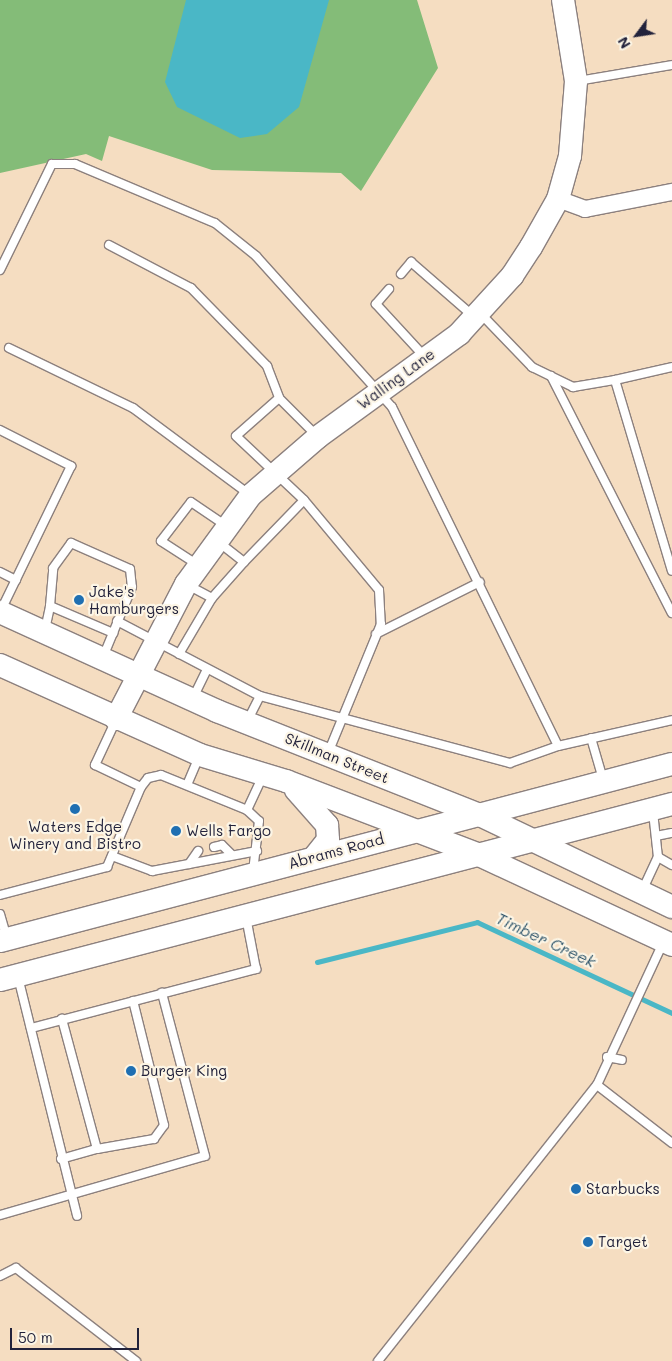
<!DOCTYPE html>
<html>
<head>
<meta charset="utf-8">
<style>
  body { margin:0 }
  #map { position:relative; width:672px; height:1361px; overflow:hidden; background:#f5ddc1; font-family:Mali,sans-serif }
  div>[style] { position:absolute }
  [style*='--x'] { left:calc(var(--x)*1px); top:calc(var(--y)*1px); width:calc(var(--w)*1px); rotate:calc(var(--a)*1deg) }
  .forest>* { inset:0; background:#84bc78 }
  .water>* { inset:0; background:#4ab7c6 }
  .stream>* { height:5px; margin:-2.5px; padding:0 2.5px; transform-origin:2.5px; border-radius:2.5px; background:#4ab7c6 }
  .roads { filter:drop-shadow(1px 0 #8c807e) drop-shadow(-1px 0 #8c807e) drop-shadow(0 1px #8c807e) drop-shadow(0 -1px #8c807e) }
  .lane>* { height:8px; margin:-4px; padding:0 4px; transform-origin:4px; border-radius:4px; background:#fff }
  .street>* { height:16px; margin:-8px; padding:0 8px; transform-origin:8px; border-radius:8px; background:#fff }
  .secondary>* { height:22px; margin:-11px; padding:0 11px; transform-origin:11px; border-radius:11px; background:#fff }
  .dots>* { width:14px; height:14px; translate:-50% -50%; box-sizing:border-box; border:2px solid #fcf5e5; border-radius:50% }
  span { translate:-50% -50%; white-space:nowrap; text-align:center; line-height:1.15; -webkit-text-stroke:4.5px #fcf5e5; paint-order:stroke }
  .street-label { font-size:15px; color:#22223b }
  .poi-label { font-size:15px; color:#22223b }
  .left { translate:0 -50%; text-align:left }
  .water-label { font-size:16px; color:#30566c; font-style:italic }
  .north { position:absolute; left:612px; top:10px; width:50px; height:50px; -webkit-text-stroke:4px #fcf5e5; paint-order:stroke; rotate:239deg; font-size:14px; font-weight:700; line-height:20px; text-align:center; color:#22223b }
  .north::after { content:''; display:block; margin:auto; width:18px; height:22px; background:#22223b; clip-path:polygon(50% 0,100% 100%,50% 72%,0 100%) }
  .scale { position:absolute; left:10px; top:1328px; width:129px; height:22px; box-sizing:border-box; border:2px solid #22223b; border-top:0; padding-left:6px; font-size:15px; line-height:18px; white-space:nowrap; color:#22223b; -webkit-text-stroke:4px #fcf5e5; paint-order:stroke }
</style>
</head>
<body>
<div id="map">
  <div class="forest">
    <i style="clip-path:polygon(0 0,417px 0,438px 68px,361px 191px,341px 173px,212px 170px,109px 136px,102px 161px,86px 154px,0 173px)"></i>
  </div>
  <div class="water">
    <i style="clip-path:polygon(186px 0,329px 0,299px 107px,267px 134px,240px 138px,177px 107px,165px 82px)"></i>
  </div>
  <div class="stream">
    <i style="--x:317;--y:962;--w:165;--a:-14"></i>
    <i style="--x:477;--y:922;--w:215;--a:25"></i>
  </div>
  <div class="roads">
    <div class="lane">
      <i style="--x:578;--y:81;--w:95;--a:-9.7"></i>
      <i style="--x:109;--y:245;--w:93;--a:27.7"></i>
      <i style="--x:191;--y:288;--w:109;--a:45.7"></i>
      <i style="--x:267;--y:366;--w:34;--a:69"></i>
      <i style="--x:0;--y:270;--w:118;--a:-63.9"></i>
      <i style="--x:52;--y:164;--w:23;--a:0"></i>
      <i style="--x:75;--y:164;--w:152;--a:22.9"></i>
      <i style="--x:215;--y:223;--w:53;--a:38.8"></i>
      <i style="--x:256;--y:256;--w:203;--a:48"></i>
      <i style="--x:392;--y:407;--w:377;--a:63.9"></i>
      <i style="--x:558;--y:746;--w:51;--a:160.5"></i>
      <i style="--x:510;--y:763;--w:259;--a:-165"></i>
      <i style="--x:401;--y:274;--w:16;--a:-50"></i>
      <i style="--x:411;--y:262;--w:81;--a:41"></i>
      <i style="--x:389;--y:289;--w:20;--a:131"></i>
      <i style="--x:376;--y:304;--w:71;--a:47.3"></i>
      <i style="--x:481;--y:314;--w:74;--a:46.1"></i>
      <i style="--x:532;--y:367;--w:46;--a:26"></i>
      <i style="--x:573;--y:387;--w:43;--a:-9.5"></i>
      <i style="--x:615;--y:380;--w:199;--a:73.4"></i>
      <i style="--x:9;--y:348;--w:138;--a:25.8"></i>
      <i style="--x:133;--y:408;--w:144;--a:36.6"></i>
      <i style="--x:551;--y:376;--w:266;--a:63"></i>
      <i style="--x:615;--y:380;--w:58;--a:-12.8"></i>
      <i style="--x:0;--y:430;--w:80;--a:26.9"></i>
      <i style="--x:71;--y:466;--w:160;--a:115.9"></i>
      <i style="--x:316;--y:435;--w:52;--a:-135"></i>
      <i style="--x:279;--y:398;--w:57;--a:138.5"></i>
      <i style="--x:236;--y:436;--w:93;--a:43.3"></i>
      <i style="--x:304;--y:500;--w:117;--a:50.2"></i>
      <i style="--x:379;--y:590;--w:34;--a:87"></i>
      <i style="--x:381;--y:624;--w:139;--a:112.3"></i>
      <i style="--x:244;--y:562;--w:86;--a:-45.9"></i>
      <i style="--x:198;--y:565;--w:44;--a:-147"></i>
      <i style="--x:161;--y:541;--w:49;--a:-52.4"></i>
      <i style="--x:191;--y:502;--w:41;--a:34.1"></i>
      <i style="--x:0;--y:572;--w:18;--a:27"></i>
      <i style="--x:212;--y:598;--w:48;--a:-48.4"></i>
      <i style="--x:244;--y:562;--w:33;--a:-142"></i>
      <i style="--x:50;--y:606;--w:38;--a:-85"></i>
      <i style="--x:53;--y:568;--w:31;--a:-54"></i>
      <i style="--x:71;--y:543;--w:64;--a:23.8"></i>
      <i style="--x:130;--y:569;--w:18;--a:84"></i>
      <i style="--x:132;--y:587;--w:76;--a:112.5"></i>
      <i style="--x:117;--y:621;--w:161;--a:27.7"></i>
      <i style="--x:260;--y:696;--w:28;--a:117"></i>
      <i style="--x:45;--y:630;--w:25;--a:-78"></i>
      <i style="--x:50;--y:606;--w:69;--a:23.2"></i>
      <i style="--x:376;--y:634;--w:116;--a:-26.6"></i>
      <i style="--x:179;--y:654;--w:65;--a:-59.5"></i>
      <i style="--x:212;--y:598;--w:27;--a:-152"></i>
      <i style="--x:193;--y:698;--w:32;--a:-64"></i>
      <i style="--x:591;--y:738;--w:43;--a:73.7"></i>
      <i style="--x:558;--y:746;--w:117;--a:-12.8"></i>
      <i style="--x:187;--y:785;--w:30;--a:-67"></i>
      <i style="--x:141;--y:787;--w:11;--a:-52"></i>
      <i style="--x:148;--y:778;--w:13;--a:-13"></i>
      <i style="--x:161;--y:775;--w:93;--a:22.1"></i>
      <i style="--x:247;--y:810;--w:16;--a:43"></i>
      <i style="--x:259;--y:821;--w:50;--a:96.8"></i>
      <i style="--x:247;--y:810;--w:38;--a:-65"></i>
      <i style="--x:653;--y:812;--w:45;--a:83.7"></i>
      <i style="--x:656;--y:836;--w:16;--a:-11"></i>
      <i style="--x:214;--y:847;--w:8;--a:-14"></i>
      <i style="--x:222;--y:845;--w:14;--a:45"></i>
      <i style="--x:112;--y:856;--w:43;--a:20.6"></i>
      <i style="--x:152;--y:871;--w:107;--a:-10.8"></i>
      <i style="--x:189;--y:864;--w:16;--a:-55"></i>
      <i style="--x:642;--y:891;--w:38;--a:-65"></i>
      <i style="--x:658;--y:857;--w:16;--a:30"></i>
      <i style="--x:0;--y:895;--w:111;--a:-14.7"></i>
      <i style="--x:107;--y:867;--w:87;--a:-67"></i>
      <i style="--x:141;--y:787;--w:51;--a:-154.4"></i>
      <i style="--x:95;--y:765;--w:50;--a:-65"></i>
      <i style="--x:0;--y:914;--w:25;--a:74"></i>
      <i style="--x:18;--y:977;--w:246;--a:76.1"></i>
      <i style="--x:31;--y:1028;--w:233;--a:-14.7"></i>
      <i style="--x:256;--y:969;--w:53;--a:-100.9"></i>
      <i style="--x:607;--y:1057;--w:15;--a:11"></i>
      <i style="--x:597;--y:1085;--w:95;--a:37.7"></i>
      <i style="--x:97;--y:1149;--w:58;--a:-10"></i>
      <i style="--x:154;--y:1139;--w:17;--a:-54"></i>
      <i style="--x:164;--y:1125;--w:128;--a:-104"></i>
      <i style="--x:61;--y:1159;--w:37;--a:-16"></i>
      <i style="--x:97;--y:1149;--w:135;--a:-105.1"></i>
      <i style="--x:0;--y:1215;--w:213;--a:-16.1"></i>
      <i style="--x:205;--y:1156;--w:169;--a:-104.8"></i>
      <i style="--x:0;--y:1276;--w:18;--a:-27"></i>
      <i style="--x:16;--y:1268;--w:152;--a:37.8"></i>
      <i style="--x:378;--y:1361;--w:352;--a:-51.6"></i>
      <i style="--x:597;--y:1085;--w:157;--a:-65.1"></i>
    </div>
    <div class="street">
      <i style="--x:558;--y:199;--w:29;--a:20"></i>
      <i style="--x:585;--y:209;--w:89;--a:-11.1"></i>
    </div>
    <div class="secondary">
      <i style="--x:0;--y:612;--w:239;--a:24.5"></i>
      <i style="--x:217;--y:711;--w:283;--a:21.6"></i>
      <i style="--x:480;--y:815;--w:213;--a:25.6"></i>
      <i style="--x:0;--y:665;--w:219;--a:24.2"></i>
      <i style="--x:200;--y:755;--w:90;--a:16.8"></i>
      <i style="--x:286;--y:781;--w:204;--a:20.9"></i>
      <i style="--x:477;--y:854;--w:215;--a:25"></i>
      <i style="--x:116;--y:719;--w:152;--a:-62.6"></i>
      <i style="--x:186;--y:584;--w:110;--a:-53.9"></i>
      <i style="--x:251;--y:495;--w:89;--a:-40.9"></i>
      <i style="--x:318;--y:437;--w:175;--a:-36.1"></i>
      <i style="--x:459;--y:334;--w:79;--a:-47.6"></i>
      <i style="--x:512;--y:276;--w:35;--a:-57"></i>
      <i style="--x:531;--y:247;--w:55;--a:-60.6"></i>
      <i style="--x:558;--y:199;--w:45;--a:-74.4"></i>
      <i style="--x:570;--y:156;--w:75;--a:-85.4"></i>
      <i style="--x:576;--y:81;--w:82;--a:-99.1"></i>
      <i style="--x:296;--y:790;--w:47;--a:48.5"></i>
      <i style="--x:327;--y:825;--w:15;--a:86"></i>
      <i style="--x:328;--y:840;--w:21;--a:129"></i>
      <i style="--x:0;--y:941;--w:695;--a:-14.76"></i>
      <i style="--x:0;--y:980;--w:695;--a:-14.68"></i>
    </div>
  </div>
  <div class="dots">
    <i style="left:79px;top:600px;background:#1f6fb2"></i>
    <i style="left:75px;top:809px;background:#1f6fb2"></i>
    <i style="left:176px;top:831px;background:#1f6fb2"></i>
    <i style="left:131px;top:1071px;background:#1f6fb2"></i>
    <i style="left:576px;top:1189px;background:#1f6fb2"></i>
    <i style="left:588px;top:1242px;background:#1f6fb2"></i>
  </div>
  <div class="street-label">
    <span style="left:396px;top:379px;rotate:-36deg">Walling Lane</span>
    <span style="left:337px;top:758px;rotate:22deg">Skillman Street</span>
    <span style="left:336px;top:851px;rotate:-15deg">Abrams Road</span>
  </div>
  <div class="poi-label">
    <span class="left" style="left:89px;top:600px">Jake's<br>Hamburgers</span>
    <span style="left:75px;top:835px">Waters Edge<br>Winery and Bistro</span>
    <span class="left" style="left:186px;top:831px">Wells Fargo</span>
    <span class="left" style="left:141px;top:1071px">Burger King</span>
    <span class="left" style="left:586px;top:1189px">Starbucks</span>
    <span class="left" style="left:598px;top:1242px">Target</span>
  </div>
  <div class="water-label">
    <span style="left:546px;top:940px;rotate:25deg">Timber Creek</span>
  </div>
  <div class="north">N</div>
  <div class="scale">50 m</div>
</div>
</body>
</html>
